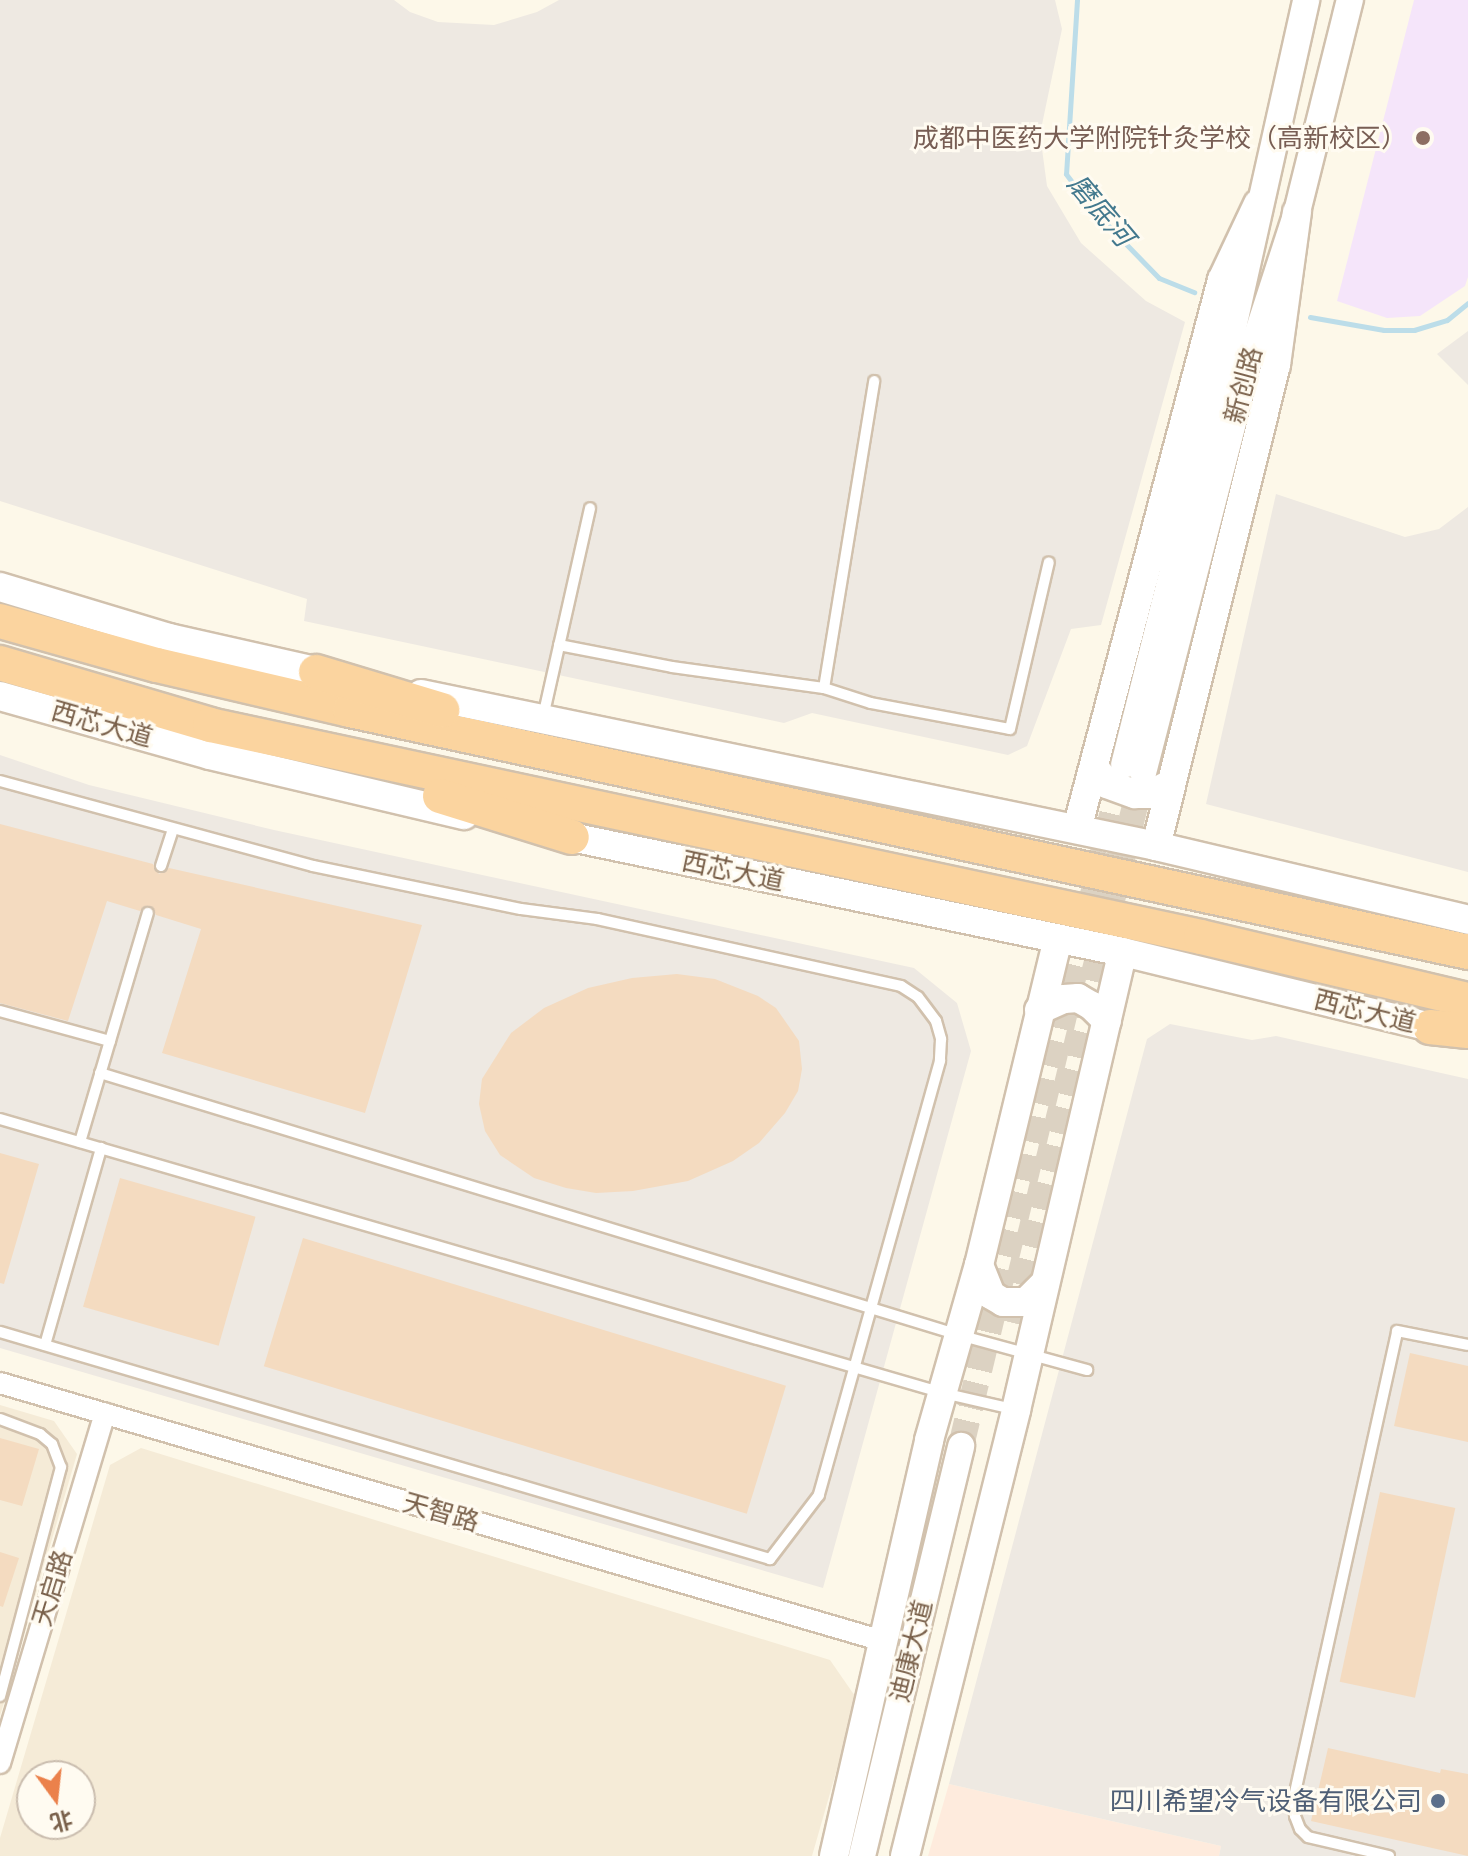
<!DOCTYPE html>
<html>
<head>
<meta charset="utf-8">
<style>
  body { margin:0 }
  #map { position:relative; width:1468px; height:1856px; overflow:hidden; background:#fdf8e9; font-family:"Golos Text","Noto Sans SC",sans-serif }
  div>[style] { position:absolute }
  [style*='--x'] { left:calc(var(--x)*1px); top:calc(var(--y)*1px); width:calc(var(--w)*1px); rotate:calc(var(--a)*1deg) }
  .residential>* { inset:0; background:#f5ebd7 }
  .commercial>* { inset:0; background:#feebdd }
  .industrial>* { inset:0; background:#eee9e2 }
  .education>* { inset:0; background:#f5e5fa }
  .stream>* { height:5px; margin:-2.5px; padding:0 2.5px; transform-origin:2.5px; border-radius:2.5px; background:#bcdde9 }
  .building>* { inset:0; background:#f4dbc0; transform-origin:0 0 }
  .tertiary-tunnel>* { height:26px; margin-top:-13px; transform-origin:0; background:repeating-linear-gradient(90deg,#dcd2c2 0 26px,transparent 0 39px) }
  .roads { filter:drop-shadow(2px 0 #d1c1ad) drop-shadow(-2px 0 #d1c1ad) drop-shadow(0 2px #d1c1ad) drop-shadow(0 -2px #d1c1ad) }
  .service>* { height:10px; margin:-5px; padding:0 5px; transform-origin:5px; border-radius:5px; background:#fff }
  .minor>* { height:20px; margin:-10px; padding:0 10px; transform-origin:10px; border-radius:10px; background:#fff }
  .tertiary>* { height:26px; margin:-13px; padding:0 13px; transform-origin:13px; border-radius:13px; background:#fff }
  .secondary>* { height:28px; margin:-14px; padding:0 14px; transform-origin:14px; border-radius:14px; background:#fff }
  .trunk>* { height:34px; margin:-17px; padding:0 17px; transform-origin:17px; border-radius:17px; background:#fbd49f }
  .dots>* { width:22px; height:22px; translate:-50% -50%; box-sizing:border-box; border:4px solid #fffbf1; border-radius:50% }
  span { translate:-50% -50%; white-space:nowrap; text-align:center; line-height:1.15; -webkit-text-stroke:6px #fffbf1; paint-order:stroke }
  .education-label { font-size:26px; color:#785e54 }
  .right { translate:-100% -50%; text-align:right }
  .street-label { font-size:26px; color:#7a614b }
  .service-label { font-size:26px; color:#4e5e75 }
  .water-label { font-size:28px; color:#43798e; font-style:italic }
  .north { position:absolute; left:16px; top:1760px; width:80px; height:80px; box-sizing:border-box; background:#fffbf1; border:2px solid #cabdaf; border-radius:50%; rotate:165deg; font-size:22px; font-weight:700; line-height:32px; text-align:center; color:#7a614b }
  .north::after { content:''; display:block; margin:auto; width:28px; height:36px; background:#eb814b; clip-path:polygon(50% 0,100% 100%,50% 72%,0 100%) }
</style>
</head>
<body>
<div id="map">
  <div class="residential">
    <i style="clip-path:polygon(0 1405px,54px 1421px,77px 1454px,0 1716px)"></i>
    <i style="clip-path:polygon(evenodd,141px 1448px,830px 1660px,857px 1699px,812px 1856px,0 1856px,0 1838px,110px 1465px,141px 1448px,32px 1776px,80px 1776px,80px 1824px,32px 1824px,32px 1776px)"></i>
  </div>
  <div class="commercial">
    <i style="clip-path:polygon(949px 1784px,1221px 1846px,1219px 1856px,928px 1856px)"></i>
  </div>
  <div class="industrial">
    <i style="clip-path:polygon(0 0,394px 0,410px 12px,438px 22px,494px 25px,537px 12px,559px 0,1055px 0,1062px 29px,1040px 134px,1047px 186px,1081px 243px,1146px 301px,1185px 322px,1101px 625px,1071px 629px,1027px 746px,1008px 755px,812px 713px,784px 723px,304px 621px,307px 599px,0 501px)"></i>
    <i style="clip-path:polygon(1468px 331px,1468px 385px,1437px 354px)"></i>
    <i style="clip-path:polygon(1276px 494px,1405px 537px,1439px 529px,1468px 507px,1468px 872px,1206px 804px)"></i>
    <i style="clip-path:polygon(0 755px,89px 785px,274px 830px,914px 968px,957px 1003px,971px 1051px,823px 1588px,0 1348px)"></i>
    <i style="clip-path:polygon(1170px 1024px,1252px 1040px,1276px 1036px,1468px 1079px,1468px 1856px,1219px 1856px,1221px 1846px,949px 1784px,1147px 1039px)"></i>
  </div>
  <div class="education">
    <i style="clip-path:polygon(1414px 0,1468px 0,1468px 277px,1465px 286px,1420px 316px,1387px 318px,1337px 301px)"></i>
  </div>
  <div class="stream">
    <i style="--x:1077;--y:0;--w:174;--a:93.6"></i>
    <i style="--x:1066;--y:174;--w:46;--a:52.9"></i>
    <i style="--x:1094;--y:211;--w:93;--a:45.9"></i>
    <i style="--x:1159;--y:278;--w:38;--a:22"></i>
    <i style="--x:1310;--y:317;--w:75;--a:10"></i>
    <i style="--x:1384;--y:330;--w:30;--a:0"></i>
    <i style="--x:1414;--y:330;--w:34;--a:-17"></i>
    <i style="--x:1447;--y:320;--w:27;--a:-39"></i>
  </div>
  <div class="building">
    <i style="clip-path:polygon(0 824px,153px 864px,159px 874px,169px 868px,422px 925px,365px 1113px,162px 1053px,201px 929px,156px 915px,151px 906px,140px 911px,107px 901px,68px 1021px,0 1003px)"></i>
    <i style="clip-path:polygon(677px 974px,715px 979px,758px 996px,776px 1008px,799px 1041px,802px 1069px,798px 1091px,785px 1113px,759px 1143px,733px 1161px,688px 1181px,633px 1191px,596px 1193px,566px 1188px,534px 1178px,500px 1155px,485px 1131px,479px 1104px,482px 1079px,511px 1033px,544px 1008px,588px 988px,632px 978px)"></i>
    <i style="clip-path:polygon(0 1153px,39px 1164px,4px 1284px,0 1283px)"></i>
    <i style="left:120px;top:1178px;width:141px;height:134px;rotate:16deg"></i>
    <i style="left:303px;top:1238px;width:505px;height:134px;rotate:17deg"></i>
    <i style="clip-path:polygon(1410px 1353px,1468px 1366px,1468px 1442px,1394px 1426px)"></i>
    <i style="clip-path:polygon(0 1438px,39px 1449px,22px 1506px,0 1500px)"></i>
    <i style="left:1380px;top:1492px;width:77px;height:194px;rotate:12deg"></i>
    <i style="clip-path:polygon(0 1552px,19px 1558px,3px 1607px,0 1606px)"></i>
    <i style="clip-path:polygon(1328px 1748px,1440px 1773px,1441px 1769px,1468px 1774px,1468px 1856px,1311px 1821px)"></i>
  </div>
  <div class="tertiary-tunnel">
    <i style="--x:1009;--y:1322;--w:565;--a:-76.28"></i>
    <i style="--x:961;--y:1446;--w:696;--a:-76.54"></i>
  </div>
  <div class="roads">
    <div class="service">
      <i style="--x:559;--y:645;--w:115;--a:11"></i>
      <i style="--x:672;--y:667;--w:153;--a:7.9"></i>
      <i style="--x:824;--y:688;--w:49;--a:17.7"></i>
      <i style="--x:871;--y:703;--w:141;--a:10.6"></i>
      <i style="--x:1010;--y:729;--w:171;--a:-76.9"></i>
      <i style="--x:824;--y:688;--w:311;--a:-80.7"></i>
      <i style="--x:543;--y:717;--w:214;--a:-77.3"></i>
      <i style="--x:0;--y:781;--w:324;--a:15.2"></i>
      <i style="--x:313;--y:866;--w:212;--a:11.7"></i>
      <i style="--x:521;--y:909;--w:77;--a:7.5"></i>
      <i style="--x:597;--y:919;--w:311;--a:12.4"></i>
      <i style="--x:901;--y:986;--w:20;--a:33"></i>
      <i style="--x:918;--y:997;--w:30;--a:53"></i>
      <i style="--x:936;--y:1021;--w:19;--a:74"></i>
      <i style="--x:941;--y:1039;--w:22;--a:93"></i>
      <i style="--x:940;--y:1061;--w:451;--a:105.6"></i>
      <i style="--x:819;--y:1495;--w:81;--a:127.4"></i>
      <i style="--x:770;--y:1559;--w:803;--a:-163.57"></i>
      <i style="--x:161;--y:866;--w:38;--a:-72"></i>
      <i style="--x:0;--y:1011;--w:114;--a:15.3"></i>
      <i style="--x:100;--y:1073;--w:898;--a:16.96"></i>
      <i style="--x:959;--y:1335;--w:133;--a:15.3"></i>
      <i style="--x:0;--y:1119;--w:982;--a:16.2"></i>
      <i style="--x:943;--y:1393;--w:72;--a:12.9"></i>
      <i style="--x:80;--y:1142;--w:239;--a:-73.5"></i>
      <i style="--x:45;--y:1345;--w:205;--a:-74.1"></i>
      <i style="--x:0;--y:1419;--w:43;--a:20.6"></i>
      <i style="--x:40;--y:1434;--w:16;--a:40"></i>
      <i style="--x:52;--y:1444;--w:25;--a:69"></i>
      <i style="--x:61;--y:1467;--w:237;--a:104.9"></i>
      <i style="--x:1389;--y:1856;--w:83;--a:-166.8"></i>
      <i style="--x:1308;--y:1837;--w:11;--a:-135"></i>
      <i style="--x:1300;--y:1829;--w:14;--a:-111"></i>
      <i style="--x:1295;--y:1816;--w:19;--a:-93"></i>
      <i style="--x:1294;--y:1797;--w:477;--a:-77.5"></i>
      <i style="--x:1397;--y:1331;--w:72;--a:11.2"></i>
    </div>
    <div class="minor">
      <i style="--x:0;--y:1383;--w:920;--a:16.29"></i>
      <i style="--x:0;--y:1763;--w:365;--a:-73.3"></i>
    </div>
    <div class="tertiary">
      <i style="--x:1124;--y:765;--w:419;--a:-75.9"></i>
      <i style="--x:1226;--y:359;--w:368;--a:-77.4"></i>
      <i style="--x:1143;--y:773;--w:423;--a:-75.6"></i>
      <i style="--x:1248;--y:363;--w:159;--a:-72"></i>
      <i style="--x:1297;--y:212;--w:219;--a:-76"></i>
      <i style="--x:862;--y:1856;--w:422;--a:-76.4"></i>
    </div>
    <div class="secondary">
      <i style="--x:0;--y:587;--w:177;--a:16.8"></i>
      <i style="--x:169;--y:638;--w:172;--a:12.7"></i>
      <i style="--x:421;--y:694;--w:751;--a:11.68"></i>
      <i style="--x:1156;--y:846;--w:321;--a:13.3"></i>
      <i style="--x:0;--y:696;--w:218;--a:15.7"></i>
      <i style="--x:210;--y:755;--w:261;--a:13.3"></i>
      <i style="--x:1094;--y:767;--w:21;--a:53"></i>
      <i style="--x:1107;--y:784;--w:30;--a:20"></i>
      <i style="--x:1135;--y:794;--w:17;--a:0"></i>
      <i style="--x:1152;--y:794;--w:21;--a:-29"></i>
      <i style="--x:1077;--y:829;--w:568;--a:-75.21"></i>
      <i style="--x:1222;--y:280;--w:84;--a:-64.7"></i>
      <i style="--x:552;--y:833;--w:583;--a:11.77"></i>
      <i style="--x:1123;--y:952;--w:334;--a:13.7"></i>
      <i style="--x:1156;--y:846;--w:496;--a:-76"></i>
      <i style="--x:1276;--y:365;--w:154;--a:-82.2"></i>
      <i style="--x:1039;--y:1010;--w:27;--a:-24"></i>
      <i style="--x:1064;--y:999;--w:14;--a:-4"></i>
      <i style="--x:1078;--y:998;--w:16;--a:30"></i>
      <i style="--x:1092;--y:1006;--w:21;--a:45"></i>
      <i style="--x:979;--y:1265;--w:32;--a:68"></i>
      <i style="--x:991;--y:1295;--w:14;--a:30"></i>
      <i style="--x:1003;--y:1302;--w:23;--a:0"></i>
      <i style="--x:1026;--y:1302;--w:27;--a:-45"></i>
      <i style="--x:834;--y:1856;--w:427;--a:-77.1"></i>
      <i style="--x:929;--y:1440;--w:182;--a:-74.1"></i>
      <i style="--x:979;--y:1265;--w:335;--a:-76.4"></i>
      <i style="--x:905;--y:1856;--w:460;--a:-76"></i>
      <i style="--x:1016;--y:1410;--w:470;--a:-76.9"></i>
    </div>
    <div class="trunk">
      <i style="--x:0;--y:621;--w:163;--a:15.7"></i>
      <i style="--x:157;--y:665;--w:198;--a:13.1"></i>
      <i style="--x:350;--y:710;--w:1144;--a:12.21"></i>
      <i style="--x:0;--y:663;--w:219;--a:16.4"></i>
      <i style="--x:210;--y:725;--w:1013;--a:12.08"></i>
      <i style="--x:1201;--y:937;--w:274;--a:13.3"></i>
      <i style="--x:316;--y:672;--w:132;--a:16.8"></i>
      <i style="--x:440;--y:796;--w:138;--a:17.3"></i>
      <i style="--x:1430;--y:1027;--w:38;--a:6"></i>
    </div>
  </div>
  <div class="dots">
    <i style="left:1423px;top:138px;background:#8d6e63"></i>
    <i style="left:1438px;top:1801px;background:#5c6f8a"></i>
  </div>
  <div class="education-label">
    <span class="right" style="left:1407px;top:138px">成都中医药大学附院针灸学校（高新校区）</span>
  </div>
  <div class="street-label">
    <span style="left:1243px;top:385px;rotate:-75deg">新创路</span>
    <span style="left:102px;top:724px;rotate:16deg">西芯大道</span>
    <span style="left:733px;top:871px;rotate:12deg">西芯大道</span>
    <span style="left:1365px;top:1011px;rotate:14deg">西芯大道</span>
    <span style="left:441px;top:1512px;rotate:16deg">天智路</span>
    <span style="left:52px;top:1588px;rotate:-73deg">天启路</span>
    <span style="left:911px;top:1651px;rotate:-76deg">迪康大道</span>
  </div>
  <div class="service-label">
    <span class="right" style="left:1422px;top:1801px">四川希望冷气设备有限公司</span>
  </div>
  <div class="water-label">
    <span style="left:1101px;top:210px;rotate:50deg">磨底河</span>
  </div>
  <div class="north">北</div>
</div>
</body>
</html>
